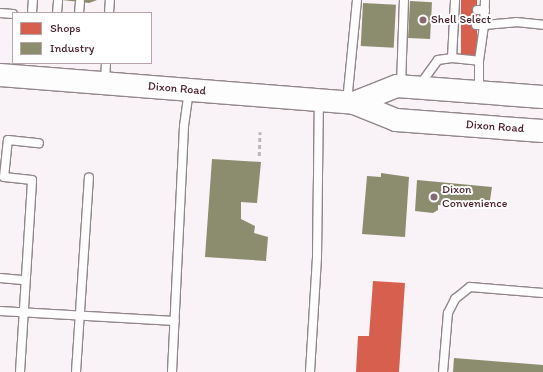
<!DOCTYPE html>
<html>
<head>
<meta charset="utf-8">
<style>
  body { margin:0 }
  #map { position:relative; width:543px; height:372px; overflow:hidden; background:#f9f3f7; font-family:Itim,sans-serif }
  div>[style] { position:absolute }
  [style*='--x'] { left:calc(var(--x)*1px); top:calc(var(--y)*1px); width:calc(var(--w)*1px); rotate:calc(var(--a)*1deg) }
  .shops>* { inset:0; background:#d6604d; transform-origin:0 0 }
  .industry>* { inset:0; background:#8c8c6e; transform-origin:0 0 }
  .path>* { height:2.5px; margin-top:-1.25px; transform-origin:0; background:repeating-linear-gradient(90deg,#bcb6b8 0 4px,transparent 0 7px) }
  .roads { filter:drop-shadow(1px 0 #91868a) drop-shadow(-1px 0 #91868a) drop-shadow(0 1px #91868a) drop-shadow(0 -1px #91868a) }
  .service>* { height:8px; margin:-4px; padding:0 4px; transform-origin:4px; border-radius:4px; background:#fefdfe }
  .secondary>* { height:22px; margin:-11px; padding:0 11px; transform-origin:11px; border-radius:11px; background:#fefdfe }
  .dots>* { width:11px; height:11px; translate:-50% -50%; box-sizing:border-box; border:2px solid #fff; border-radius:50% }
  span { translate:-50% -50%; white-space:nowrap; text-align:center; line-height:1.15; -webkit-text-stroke:4px #fff; paint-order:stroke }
  .poi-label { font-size:12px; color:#4a1f2b }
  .left { translate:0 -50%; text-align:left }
  .street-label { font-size:12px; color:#4a1f2b }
  .legend { position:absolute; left:12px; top:12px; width:140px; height:52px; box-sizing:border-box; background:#fff; border:1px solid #b7a5aa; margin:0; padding:5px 7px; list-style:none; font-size:12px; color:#4a1f2b }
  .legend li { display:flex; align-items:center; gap:8px; height:20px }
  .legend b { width:20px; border:1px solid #b7a5aa }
</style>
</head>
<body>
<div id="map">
  <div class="shops">
    <i style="left:461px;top:0;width:16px;height:57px"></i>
    <i style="clip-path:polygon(373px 281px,405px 283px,399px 372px,356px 372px,358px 336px,369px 336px)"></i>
  </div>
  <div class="industry">
    <i style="clip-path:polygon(62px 0,97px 0,89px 3px)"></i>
    <i style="left:410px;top:1px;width:22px;height:37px;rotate:3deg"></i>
    <i style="left:363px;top:3px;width:33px;height:43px;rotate:3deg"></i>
    <i style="clip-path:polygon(212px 159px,261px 162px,257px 203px,241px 202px,241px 219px,255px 226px,254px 233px,268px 237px,266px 261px,205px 257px)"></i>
    <i style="clip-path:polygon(381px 173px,409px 177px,405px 237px,362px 234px,367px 176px,381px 177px)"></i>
    <i style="clip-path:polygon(417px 180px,492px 187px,489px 207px,438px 205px,438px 210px,433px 213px,415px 211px)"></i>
    <i style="clip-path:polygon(454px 358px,543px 365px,543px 372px,453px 372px)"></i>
  </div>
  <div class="path">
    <i style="--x:259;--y:156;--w:24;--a:-88"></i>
  </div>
  <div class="roads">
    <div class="service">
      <i style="--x:485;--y:0;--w:25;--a:92"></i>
      <i style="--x:484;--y:25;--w:32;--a:-5"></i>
      <i style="--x:516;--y:22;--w:27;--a:6"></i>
      <i style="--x:477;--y:10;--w:8;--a:0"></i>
      <i style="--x:0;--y:13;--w:13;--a:4"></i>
      <i style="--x:32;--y:13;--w:13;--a:-86"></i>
      <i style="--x:57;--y:13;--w:12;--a:-85"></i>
      <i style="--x:79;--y:13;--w:11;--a:-85"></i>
      <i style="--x:109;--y:13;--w:13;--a:-86"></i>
      <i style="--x:452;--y:58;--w:27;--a:6"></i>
      <i style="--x:479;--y:61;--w:36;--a:-82"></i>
      <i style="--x:484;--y:25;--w:8;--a:180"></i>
      <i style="--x:105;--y:82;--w:19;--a:-87"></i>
      <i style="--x:401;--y:85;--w:85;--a:-88"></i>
      <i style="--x:419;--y:86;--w:32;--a:-54"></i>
      <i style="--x:438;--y:60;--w:14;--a:-8"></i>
      <i style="--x:452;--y:58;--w:58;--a:-87"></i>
      <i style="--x:479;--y:92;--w:31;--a:-90"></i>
      <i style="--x:347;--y:102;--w:102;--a:-84.4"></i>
      <i style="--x:0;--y:278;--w:25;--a:5"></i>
      <i style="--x:0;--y:311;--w:175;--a:3.3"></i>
      <i style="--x:20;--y:372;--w:192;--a:-86.4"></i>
      <i style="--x:32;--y:180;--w:28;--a:-174"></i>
      <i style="--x:4;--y:177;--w:37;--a:-84"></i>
      <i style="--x:8;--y:140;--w:31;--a:6"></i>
      <i style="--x:76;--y:372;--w:195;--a:-86.2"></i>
      <i style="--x:172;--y:372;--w:246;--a:-87.2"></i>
      <i style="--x:184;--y:126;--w:36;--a:-82"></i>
      <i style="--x:310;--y:372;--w:115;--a:-86.5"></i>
      <i style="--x:317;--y:257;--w:156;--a:-89.3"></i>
      <i style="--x:443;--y:372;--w:59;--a:-85.2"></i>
      <i style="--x:448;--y:313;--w:16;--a:-63"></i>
      <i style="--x:455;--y:299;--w:19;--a:-39"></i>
      <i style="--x:470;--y:287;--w:73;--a:4.7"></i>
    </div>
    <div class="secondary">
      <i style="--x:0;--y:75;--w:355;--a:4.5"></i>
      <i style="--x:354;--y:103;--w:45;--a:22"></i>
      <i style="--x:396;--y:120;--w:147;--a:4.3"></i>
      <i style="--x:354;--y:103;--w:46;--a:-21.6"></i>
      <i style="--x:397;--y:86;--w:146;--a:4.3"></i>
    </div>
  </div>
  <div class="dots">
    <i style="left:423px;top:20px;background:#876972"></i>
    <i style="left:434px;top:197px;background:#876972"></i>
  </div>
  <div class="poi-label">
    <span class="left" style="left:431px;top:20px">Shell Select</span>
    <span class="left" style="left:442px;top:197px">Dixon<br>Convenience</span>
  </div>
  <div class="street-label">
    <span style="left:177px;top:89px;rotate:5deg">Dixon Road</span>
    <span style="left:495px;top:127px;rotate:4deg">Dixon Road</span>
  </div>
  <ul class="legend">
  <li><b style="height:11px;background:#d6604d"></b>Shops</li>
  <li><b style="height:11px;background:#8c8c6e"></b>Industry</li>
  </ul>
</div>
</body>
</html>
